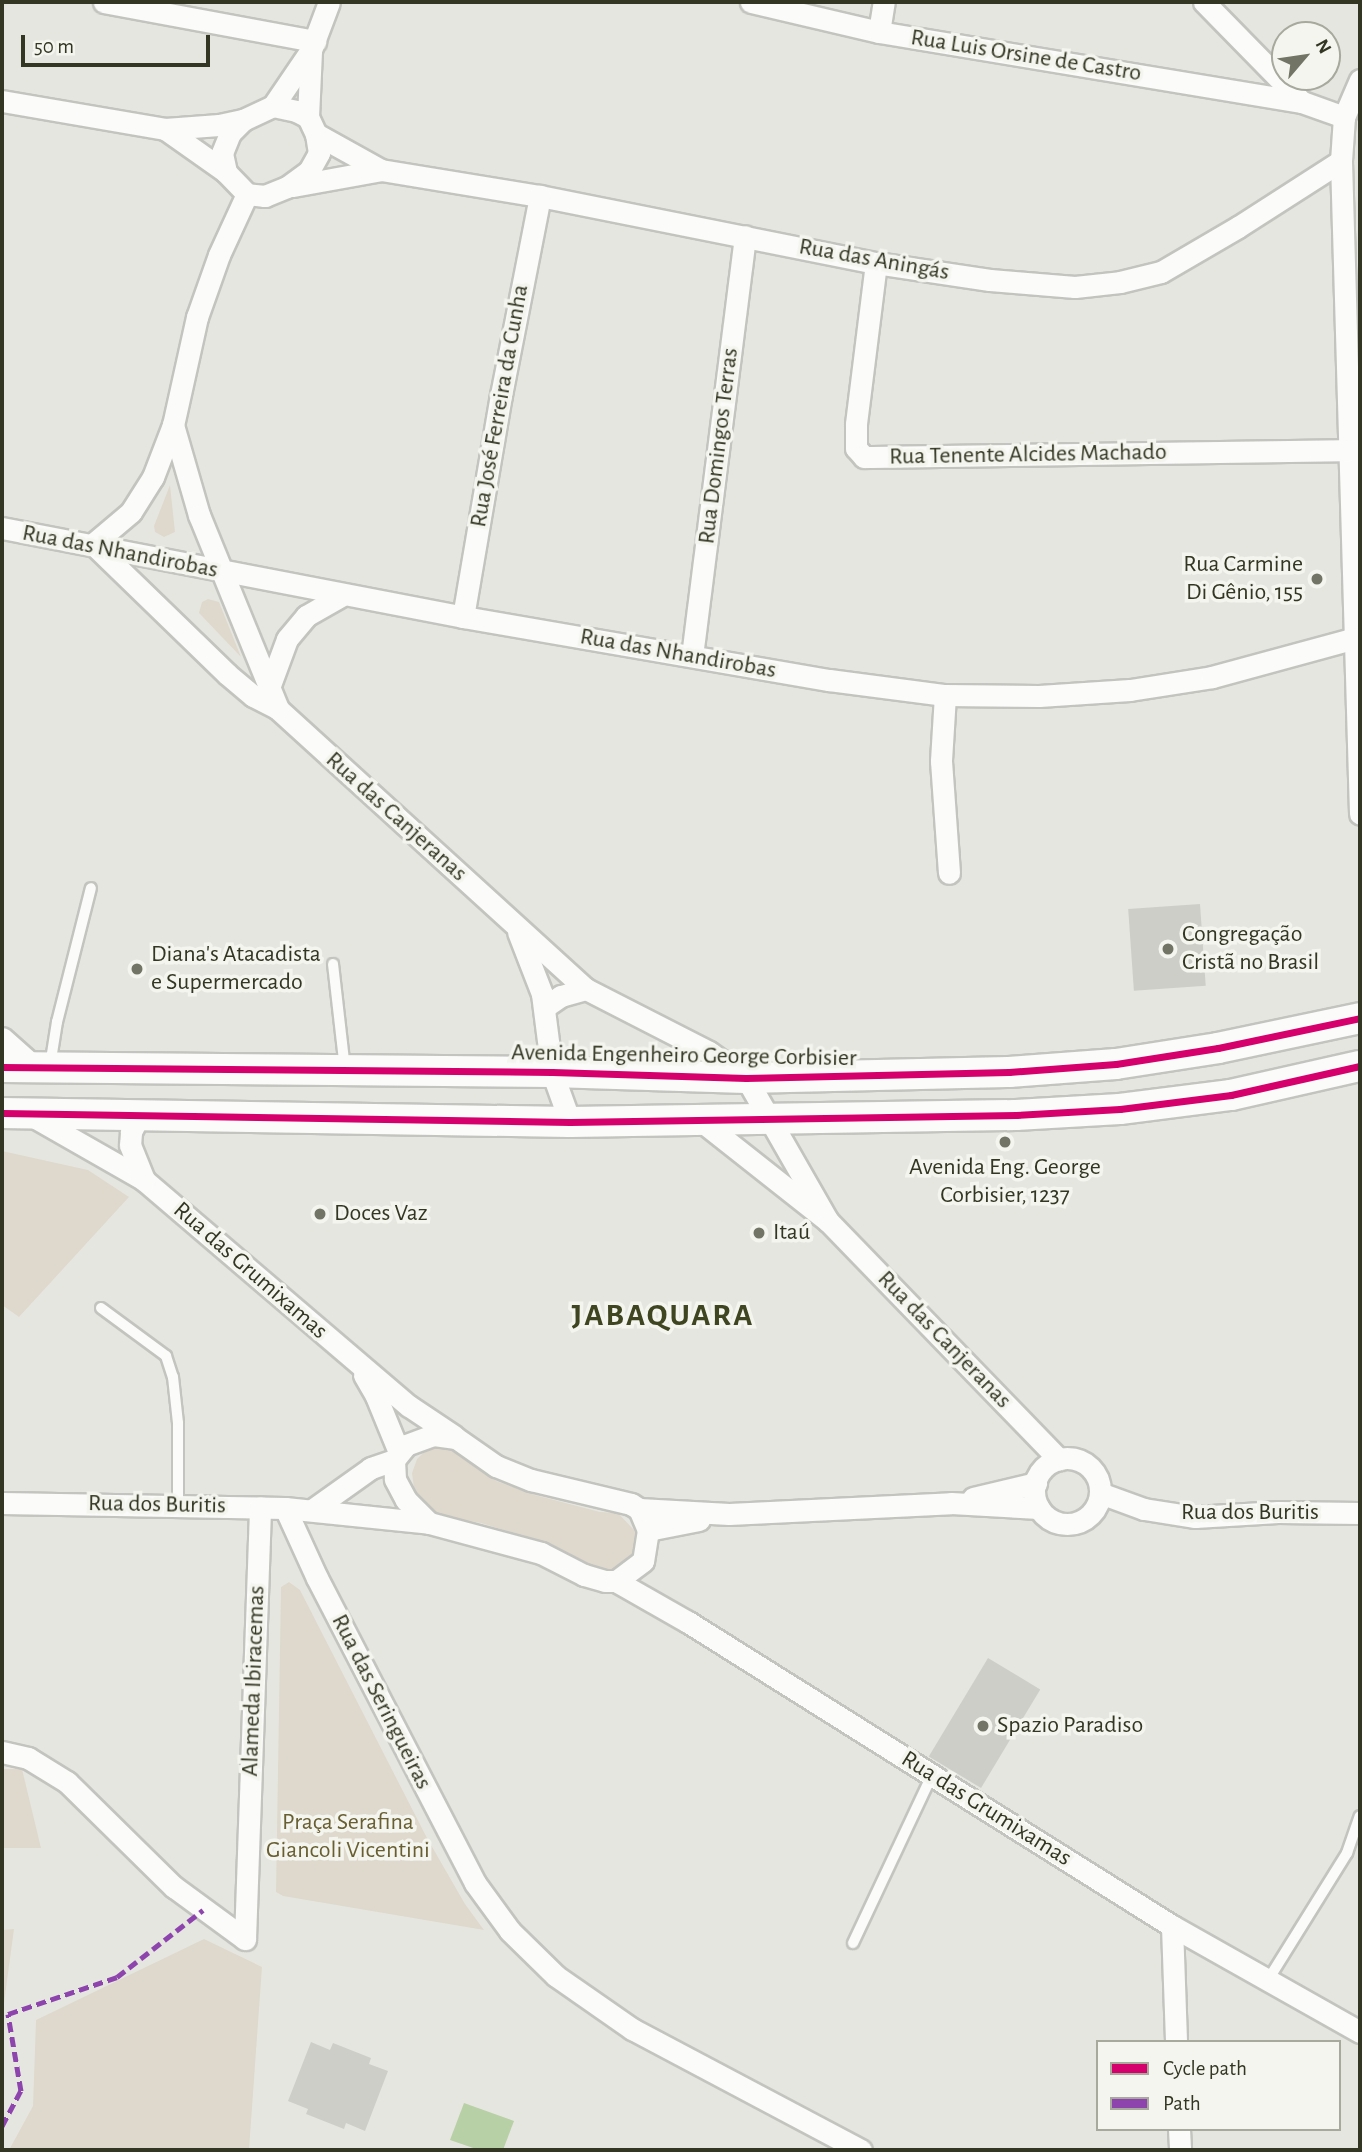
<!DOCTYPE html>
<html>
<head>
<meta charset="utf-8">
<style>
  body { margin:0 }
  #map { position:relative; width:1362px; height:2152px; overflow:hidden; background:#e6e6e1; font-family:"Alegreya Sans",sans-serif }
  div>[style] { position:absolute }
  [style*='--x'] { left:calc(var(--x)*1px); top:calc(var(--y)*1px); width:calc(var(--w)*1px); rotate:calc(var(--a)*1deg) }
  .green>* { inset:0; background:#ded9cc }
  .water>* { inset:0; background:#b8d0a6 }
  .building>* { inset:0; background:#cecec9; transform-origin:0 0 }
  .roads { filter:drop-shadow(2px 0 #c3c3bf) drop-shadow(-2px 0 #c3c3bf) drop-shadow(0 2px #c3c3bf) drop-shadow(0 -2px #c3c3bf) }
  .service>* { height:10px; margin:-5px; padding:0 5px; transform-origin:5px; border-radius:5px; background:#fbfbfa }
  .minor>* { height:21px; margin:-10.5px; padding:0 10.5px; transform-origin:10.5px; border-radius:10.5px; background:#fbfbfa }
  .minor>.ring { margin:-10.5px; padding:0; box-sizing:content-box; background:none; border:21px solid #fbfbfa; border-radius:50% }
  .secondary>* { height:30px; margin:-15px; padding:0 15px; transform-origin:15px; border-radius:15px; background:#fbfbfa }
  .quiet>* { height:5px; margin-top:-2.5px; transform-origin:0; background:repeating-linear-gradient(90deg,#8e44ad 0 10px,transparent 0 15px) }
  .cycleway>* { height:7px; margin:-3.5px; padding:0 3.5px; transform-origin:3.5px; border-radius:3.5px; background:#d6006c }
  .dots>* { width:19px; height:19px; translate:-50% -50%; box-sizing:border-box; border:4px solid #f5f5ef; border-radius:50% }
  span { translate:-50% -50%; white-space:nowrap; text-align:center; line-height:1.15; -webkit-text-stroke:7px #f5f5ef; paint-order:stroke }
  .street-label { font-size:24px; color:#333622 }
  .poi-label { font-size:24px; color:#333622 }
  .right { translate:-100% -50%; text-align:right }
  .left { translate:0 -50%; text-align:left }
  .park-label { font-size:24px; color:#685e31 }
  .district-label { font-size:32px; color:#3f4521; font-weight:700; letter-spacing:2px }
  .frame { position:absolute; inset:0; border:4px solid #333622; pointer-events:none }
  .legend { position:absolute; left:1096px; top:2040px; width:245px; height:91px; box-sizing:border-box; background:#f5f5ef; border:2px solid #a7a99d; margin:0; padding:9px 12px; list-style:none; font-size:21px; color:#333622 }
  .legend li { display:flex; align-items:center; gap:14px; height:35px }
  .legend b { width:35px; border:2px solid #a7a99d }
  .north { position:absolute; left:1271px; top:21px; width:70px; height:70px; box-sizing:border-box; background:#f5f5ef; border:2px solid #a7a99d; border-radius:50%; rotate:61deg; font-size:19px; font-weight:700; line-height:28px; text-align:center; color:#333622 }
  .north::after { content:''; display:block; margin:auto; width:24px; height:32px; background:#727465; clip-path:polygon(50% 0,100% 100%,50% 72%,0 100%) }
  .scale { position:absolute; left:21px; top:35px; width:189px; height:32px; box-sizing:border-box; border:4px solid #333622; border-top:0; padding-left:9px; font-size:21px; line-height:24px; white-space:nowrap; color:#333622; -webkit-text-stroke:5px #f5f5ef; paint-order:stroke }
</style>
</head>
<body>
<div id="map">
  <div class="green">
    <i style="clip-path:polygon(170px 485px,175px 532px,164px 537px,155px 532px,154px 526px)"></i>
    <i style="clip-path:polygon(208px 599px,219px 602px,241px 657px,199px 613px,202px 602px)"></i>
    <i style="clip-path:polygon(2px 1151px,88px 1170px,129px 1197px,19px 1317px,2px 1305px)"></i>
    <i style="clip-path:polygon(438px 1447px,450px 1449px,496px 1481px,535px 1495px,600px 1512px,618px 1513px,634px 1530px,638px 1542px,635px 1555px,621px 1570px,607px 1573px,523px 1536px,481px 1523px,432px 1514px,415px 1496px,412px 1473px,417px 1459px,426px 1450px)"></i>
    <i style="clip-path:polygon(289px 1582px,300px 1590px,427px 1838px,465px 1904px,484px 1930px,283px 1896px,276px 1892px,281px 1587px)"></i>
    <i style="clip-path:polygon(2px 1769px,22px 1769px,41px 1848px,2px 1848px)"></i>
    <i style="clip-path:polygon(14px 1929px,2px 2018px,2px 1930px)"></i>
    <i style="clip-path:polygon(204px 1939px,262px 1967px,249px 2150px,9px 2150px,33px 2106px,36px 2020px)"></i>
  </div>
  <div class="water">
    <i style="clip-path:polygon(464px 2103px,514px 2121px,503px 2150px,479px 2150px,450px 2140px)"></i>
  </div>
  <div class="building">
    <i style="left:1200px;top:904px;width:82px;height:72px;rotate:86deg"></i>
    <i style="left:988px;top:1658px;width:61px;height:115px;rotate:31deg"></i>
    <i style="clip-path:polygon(311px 2042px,330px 2050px,333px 2043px,371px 2058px,369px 2064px,388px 2071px,365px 2131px,346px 2123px,344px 2129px,306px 2114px,308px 2109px,288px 2101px)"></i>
  </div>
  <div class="roads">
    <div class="service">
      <i style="--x:333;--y:964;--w:106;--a:83.5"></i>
      <i style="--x:50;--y:1066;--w:45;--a:-81"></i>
      <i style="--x:57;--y:1022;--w:138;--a:-75.8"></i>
      <i style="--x:101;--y:1308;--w:81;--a:36.4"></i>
      <i style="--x:166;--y:1356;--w:22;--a:72"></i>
      <i style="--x:173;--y:1377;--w:46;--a:83.8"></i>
      <i style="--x:178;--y:1423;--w:83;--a:90"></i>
      <i style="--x:853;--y:1943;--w:186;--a:-64.8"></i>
      <i style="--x:1268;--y:1980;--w:150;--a:-58.1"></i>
      <i style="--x:1347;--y:1853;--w:39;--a:-71"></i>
    </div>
    <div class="minor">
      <i style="--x:104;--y:2;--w:215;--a:10.5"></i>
      <i style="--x:751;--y:2;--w:131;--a:13.2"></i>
      <i style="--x:879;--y:32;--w:429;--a:9.4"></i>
      <i style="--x:1204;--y:2;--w:140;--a:45.6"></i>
      <i style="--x:1302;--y:102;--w:45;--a:19.7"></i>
      <i style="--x:879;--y:32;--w:30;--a:-81"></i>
      <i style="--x:1360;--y:80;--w:40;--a:113.4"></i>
      <i style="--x:1344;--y:117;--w:44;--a:93.9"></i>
      <i style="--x:1341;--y:161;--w:653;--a:88.33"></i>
      <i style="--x:2;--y:101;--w:165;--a:9.7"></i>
      <i style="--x:165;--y:129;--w:54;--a:-4.2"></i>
      <i style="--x:219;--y:125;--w:25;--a:-12"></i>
      <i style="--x:273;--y:106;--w:24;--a:12"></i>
      <i style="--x:296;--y:111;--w:13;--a:27"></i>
      <i style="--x:308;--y:117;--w:19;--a:65"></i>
      <i style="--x:316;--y:134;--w:19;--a:81"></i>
      <i style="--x:319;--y:153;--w:21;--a:119"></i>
      <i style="--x:309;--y:171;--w:27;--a:144"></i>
      <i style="--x:287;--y:187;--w:24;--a:158"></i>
      <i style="--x:265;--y:196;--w:18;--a:-174"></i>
      <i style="--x:247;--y:194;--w:30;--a:-134"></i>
      <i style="--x:226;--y:172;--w:19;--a:-102"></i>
      <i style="--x:222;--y:153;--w:22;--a:-68"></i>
      <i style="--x:230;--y:133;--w:18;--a:-45"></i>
      <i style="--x:243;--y:120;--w:33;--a:-25"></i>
      <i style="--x:273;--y:106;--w:68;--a:-55.8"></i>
      <i style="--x:311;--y:50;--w:51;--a:-69.4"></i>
      <i style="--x:308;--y:117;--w:67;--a:-87.4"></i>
      <i style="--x:165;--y:129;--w:75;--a:35.2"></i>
      <i style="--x:316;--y:134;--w:74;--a:29"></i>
      <i style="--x:381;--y:170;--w:161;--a:9.3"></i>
      <i style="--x:540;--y:196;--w:343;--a:11.3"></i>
      <i style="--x:876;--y:263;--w:115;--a:8.5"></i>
      <i style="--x:990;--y:280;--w:85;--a:4.7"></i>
      <i style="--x:1075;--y:287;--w:45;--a:-6.3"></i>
      <i style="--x:1120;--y:282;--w:42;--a:-13.7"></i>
      <i style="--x:1161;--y:272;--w:89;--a:-30.3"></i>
      <i style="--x:1238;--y:227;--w:122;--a:-32.7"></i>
      <i style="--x:293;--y:186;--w:89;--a:-10.3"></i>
      <i style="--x:247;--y:194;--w:67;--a:114.7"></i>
      <i style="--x:219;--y:255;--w:66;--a:109.5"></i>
      <i style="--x:197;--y:317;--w:111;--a:102.5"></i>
      <i style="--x:173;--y:425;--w:56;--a:111"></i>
      <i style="--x:153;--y:477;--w:41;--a:122.2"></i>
      <i style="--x:131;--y:512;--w:50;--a:139.9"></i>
      <i style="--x:93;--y:544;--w:187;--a:44.1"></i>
      <i style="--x:227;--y:674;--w:34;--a:40"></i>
      <i style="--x:253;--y:696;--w:28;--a:27"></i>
      <i style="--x:278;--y:709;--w:416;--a:42.3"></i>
      <i style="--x:586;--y:989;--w:138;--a:27.1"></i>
      <i style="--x:709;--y:1052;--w:45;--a:35.1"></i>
      <i style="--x:746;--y:1078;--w:165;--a:60.2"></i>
      <i style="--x:876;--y:263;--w:162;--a:97.1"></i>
      <i style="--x:856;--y:424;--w:24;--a:90"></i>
      <i style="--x:856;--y:448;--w:12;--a:48"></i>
      <i style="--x:864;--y:457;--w:484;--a:-0.8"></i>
      <i style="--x:173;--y:425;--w:94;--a:73.9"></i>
      <i style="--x:199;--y:515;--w:209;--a:67.8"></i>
      <i style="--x:2;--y:528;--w:470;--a:10.9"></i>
      <i style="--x:463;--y:617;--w:371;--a:9.8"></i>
      <i style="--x:829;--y:680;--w:117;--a:7.4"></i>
      <i style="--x:945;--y:695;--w:94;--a:0.6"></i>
      <i style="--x:1039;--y:696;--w:91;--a:-3.8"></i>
      <i style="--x:1130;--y:690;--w:83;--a:-9"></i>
      <i style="--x:1212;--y:677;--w:149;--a:-15.2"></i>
      <i style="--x:463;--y:617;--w:225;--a:-80.3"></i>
      <i style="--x:501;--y:395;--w:203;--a:-78.9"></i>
      <i style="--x:692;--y:656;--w:423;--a:-82.8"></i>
      <i style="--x:270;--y:685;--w:49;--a:-69.7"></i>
      <i style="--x:287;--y:639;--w:30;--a:-50"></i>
      <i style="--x:306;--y:616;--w:40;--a:-29.7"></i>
      <i style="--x:945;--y:695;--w:66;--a:93.5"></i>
      <i style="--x:941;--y:761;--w:112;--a:85.9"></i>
      <i style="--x:518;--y:932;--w:66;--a:68.8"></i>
      <i style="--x:542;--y:994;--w:79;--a:82.7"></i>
      <i style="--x:552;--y:1072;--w:53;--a:70.2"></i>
      <i style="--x:545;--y:1007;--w:19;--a:-35"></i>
      <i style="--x:561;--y:996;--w:26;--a:-16"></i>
      <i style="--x:2;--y:1038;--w:45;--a:41.4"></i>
      <i style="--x:32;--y:1116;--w:129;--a:29.7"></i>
      <i style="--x:144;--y:1180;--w:348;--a:40.5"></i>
      <i style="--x:409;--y:1406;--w:54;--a:33.7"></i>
      <i style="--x:139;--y:1116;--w:18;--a:117"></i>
      <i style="--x:131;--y:1132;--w:13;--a:94"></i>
      <i style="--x:130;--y:1145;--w:38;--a:68"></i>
      <i style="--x:700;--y:1120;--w:163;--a:38.3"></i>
      <i style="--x:828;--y:1221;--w:332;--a:45.9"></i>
      <i style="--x:364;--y:1375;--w:24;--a:60"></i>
      <i style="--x:376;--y:1396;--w:61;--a:67.7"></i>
      <i style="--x:434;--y:1435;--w:22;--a:8"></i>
      <i style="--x:456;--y:1438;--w:49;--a:35"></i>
      <i style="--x:496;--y:1466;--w:38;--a:22"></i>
      <i style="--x:531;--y:1480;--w:103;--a:13.5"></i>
      <i style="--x:631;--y:1504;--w:9;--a:32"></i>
      <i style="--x:639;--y:1509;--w:23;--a:67"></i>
      <i style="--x:648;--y:1530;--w:31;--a:99"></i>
      <i style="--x:643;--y:1561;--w:34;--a:143"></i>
      <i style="--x:616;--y:1581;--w:11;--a:180"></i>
      <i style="--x:605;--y:1581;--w:22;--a:-164"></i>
      <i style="--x:584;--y:1575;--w:48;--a:-152.9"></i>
      <i style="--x:541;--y:1553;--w:116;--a:-165"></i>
      <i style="--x:429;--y:1523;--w:33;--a:-135"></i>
      <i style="--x:406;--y:1500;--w:24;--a:-118"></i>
      <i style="--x:395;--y:1479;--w:19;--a:-93"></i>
      <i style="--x:394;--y:1460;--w:19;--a:-51"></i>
      <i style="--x:406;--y:1445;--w:30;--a:-20"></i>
      <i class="ring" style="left:1034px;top:1458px;width:45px;height:45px"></i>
      <i style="--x:1100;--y:1493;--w:47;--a:20"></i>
      <i style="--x:1144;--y:1509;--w:52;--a:8.9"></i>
      <i style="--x:1195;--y:1517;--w:83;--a:-3.4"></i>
      <i style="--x:1278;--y:1512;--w:82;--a:0.7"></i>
      <i style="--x:973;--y:1498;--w:65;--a:-13.4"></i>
      <i style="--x:2;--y:1503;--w:283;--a:1"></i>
      <i style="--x:285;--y:1508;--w:145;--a:5.9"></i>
      <i style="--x:285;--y:1508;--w:77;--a:65.4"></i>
      <i style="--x:317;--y:1578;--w:343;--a:62.6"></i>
      <i style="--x:475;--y:1883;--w:59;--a:53.9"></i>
      <i style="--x:510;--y:1931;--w:64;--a:44.4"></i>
      <i style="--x:556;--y:1976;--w:93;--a:34.9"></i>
      <i style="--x:632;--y:2029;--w:259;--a:27.9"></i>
      <i style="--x:639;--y:1509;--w:90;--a:3.2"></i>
      <i style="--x:729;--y:1514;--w:222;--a:-2.8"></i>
      <i style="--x:951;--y:1503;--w:88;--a:3.3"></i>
      <i style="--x:312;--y:1510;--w:72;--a:-35.4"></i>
      <i style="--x:371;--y:1468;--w:24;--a:-19"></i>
      <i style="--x:648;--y:1530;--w:52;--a:-11.1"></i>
      <i style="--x:616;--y:1581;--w:83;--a:29.7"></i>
      <i style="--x:688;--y:1622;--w:572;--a:32.13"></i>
      <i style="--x:1172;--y:1926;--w:216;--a:29.4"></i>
      <i style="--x:2;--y:1752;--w:27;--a:13"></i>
      <i style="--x:28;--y:1758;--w:46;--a:31.6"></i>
      <i style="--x:67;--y:1782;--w:150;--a:44.5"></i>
      <i style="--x:174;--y:1887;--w:88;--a:36.2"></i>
      <i style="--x:1172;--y:1926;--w:116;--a:88"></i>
      <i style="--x:245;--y:1939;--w:432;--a:-88"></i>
      <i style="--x:1179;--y:2129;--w:21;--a:87"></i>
    </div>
    <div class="secondary">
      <i style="--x:2;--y:1067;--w:550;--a:0.52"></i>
      <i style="--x:552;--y:1072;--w:194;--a:1.8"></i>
      <i style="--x:746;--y:1078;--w:263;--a:-1.3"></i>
      <i style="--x:1009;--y:1072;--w:107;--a:-4.3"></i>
      <i style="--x:1116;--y:1064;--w:103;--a:-8.9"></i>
      <i style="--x:1218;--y:1048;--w:145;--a:-11.9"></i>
      <i style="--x:2;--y:1113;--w:568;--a:0.91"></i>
      <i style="--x:570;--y:1122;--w:446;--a:-0.9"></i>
      <i style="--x:1016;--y:1115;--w:104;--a:-3.3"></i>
      <i style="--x:1120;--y:1109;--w:112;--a:-7.2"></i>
      <i style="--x:1231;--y:1095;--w:132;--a:-12.7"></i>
    </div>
  </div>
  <div class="quiet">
    <i style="--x:2;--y:2126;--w:40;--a:-62"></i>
    <i style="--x:21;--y:2091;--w:78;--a:-99.6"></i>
    <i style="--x:8;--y:2014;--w:115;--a:-18.7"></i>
    <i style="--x:117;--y:1977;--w:109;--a:-37.9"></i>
  </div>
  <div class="cycleway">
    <i style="--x:2;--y:1067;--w:550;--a:0.52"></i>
    <i style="--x:552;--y:1072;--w:194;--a:1.8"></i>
    <i style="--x:746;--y:1078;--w:263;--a:-1.3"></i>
    <i style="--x:1009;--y:1072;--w:107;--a:-4.3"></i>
    <i style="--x:1116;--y:1064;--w:103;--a:-8.9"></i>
    <i style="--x:1218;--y:1048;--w:145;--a:-11.9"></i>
    <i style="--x:2;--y:1113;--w:568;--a:0.91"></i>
    <i style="--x:570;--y:1122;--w:446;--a:-0.9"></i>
    <i style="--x:1016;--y:1115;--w:104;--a:-3.3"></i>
    <i style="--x:1120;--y:1109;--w:112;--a:-7.2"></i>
    <i style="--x:1231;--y:1095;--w:132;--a:-12.7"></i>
  </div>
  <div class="dots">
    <i style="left:1317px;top:579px;background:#727465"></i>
    <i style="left:1168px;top:949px;background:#727465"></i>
    <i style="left:137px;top:969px;background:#727465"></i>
    <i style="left:1005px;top:1142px;background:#727465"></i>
    <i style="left:320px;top:1214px;background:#727465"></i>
    <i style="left:759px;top:1233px;background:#727465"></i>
    <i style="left:983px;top:1726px;background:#727465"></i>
  </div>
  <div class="street-label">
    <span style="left:1026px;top:56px;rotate:9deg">Rua Luis Orsine de Castro</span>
    <span style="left:874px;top:260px;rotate:10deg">Rua das Aningás</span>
    <span style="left:500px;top:406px;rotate:-80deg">Rua José Ferreira da Cunha</span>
    <span style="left:719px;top:446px;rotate:-83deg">Rua Domingos Terras</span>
    <span style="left:1028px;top:455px;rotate:-1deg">Rua Tenente Alcides Machado</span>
    <span style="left:120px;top:552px;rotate:11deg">Rua das Nhandirobas</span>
    <span style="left:678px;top:654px;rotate:10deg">Rua das Nhandirobas</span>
    <span style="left:396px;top:817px;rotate:42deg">Rua das Canjeranas</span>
    <span style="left:684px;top:1056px;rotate:1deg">Avenida Engenheiro George Corbisier</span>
    <span style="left:250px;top:1271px;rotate:41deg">Rua das Grumixamas</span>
    <span style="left:944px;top:1340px;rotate:46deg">Rua das Canjeranas</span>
    <span style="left:157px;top:1505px;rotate:1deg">Rua dos Buritis</span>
    <span style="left:1250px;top:1513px">Rua dos Buritis</span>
    <span style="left:254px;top:1681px;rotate:-88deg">Alameda Ibiracemas</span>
    <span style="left:381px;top:1702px;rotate:63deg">Rua das Seringueiras</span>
    <span style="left:986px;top:1809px;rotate:32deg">Rua das Grumixamas</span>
  </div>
  <div class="poi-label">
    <span class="right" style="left:1303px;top:579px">Rua Carmine<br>Di Gênio, 155</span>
    <span class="left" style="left:1182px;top:949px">Congregação<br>Cristã no Brasil</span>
    <span class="left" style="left:151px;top:969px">Diana's Atacadista<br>e Supermercado</span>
    <span style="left:1005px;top:1182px">Avenida Eng. George<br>Corbisier, 1237</span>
    <span class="left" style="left:334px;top:1214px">Doces Vaz</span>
    <span class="left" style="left:773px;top:1233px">Itaú</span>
    <span class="left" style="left:997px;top:1726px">Spazio Paradiso</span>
  </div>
  <div class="park-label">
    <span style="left:348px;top:1837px">Praça Serafina<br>Giancoli Vicentini</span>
  </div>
  <div class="district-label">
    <span style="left:663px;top:1315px">JABAQUARA</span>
  </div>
  <div class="frame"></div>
  <ul class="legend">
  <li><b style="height:9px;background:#d6006c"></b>Cycle path</li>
  <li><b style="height:9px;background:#8e44ad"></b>Path</li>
  </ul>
  <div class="north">N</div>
  <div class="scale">50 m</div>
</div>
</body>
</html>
